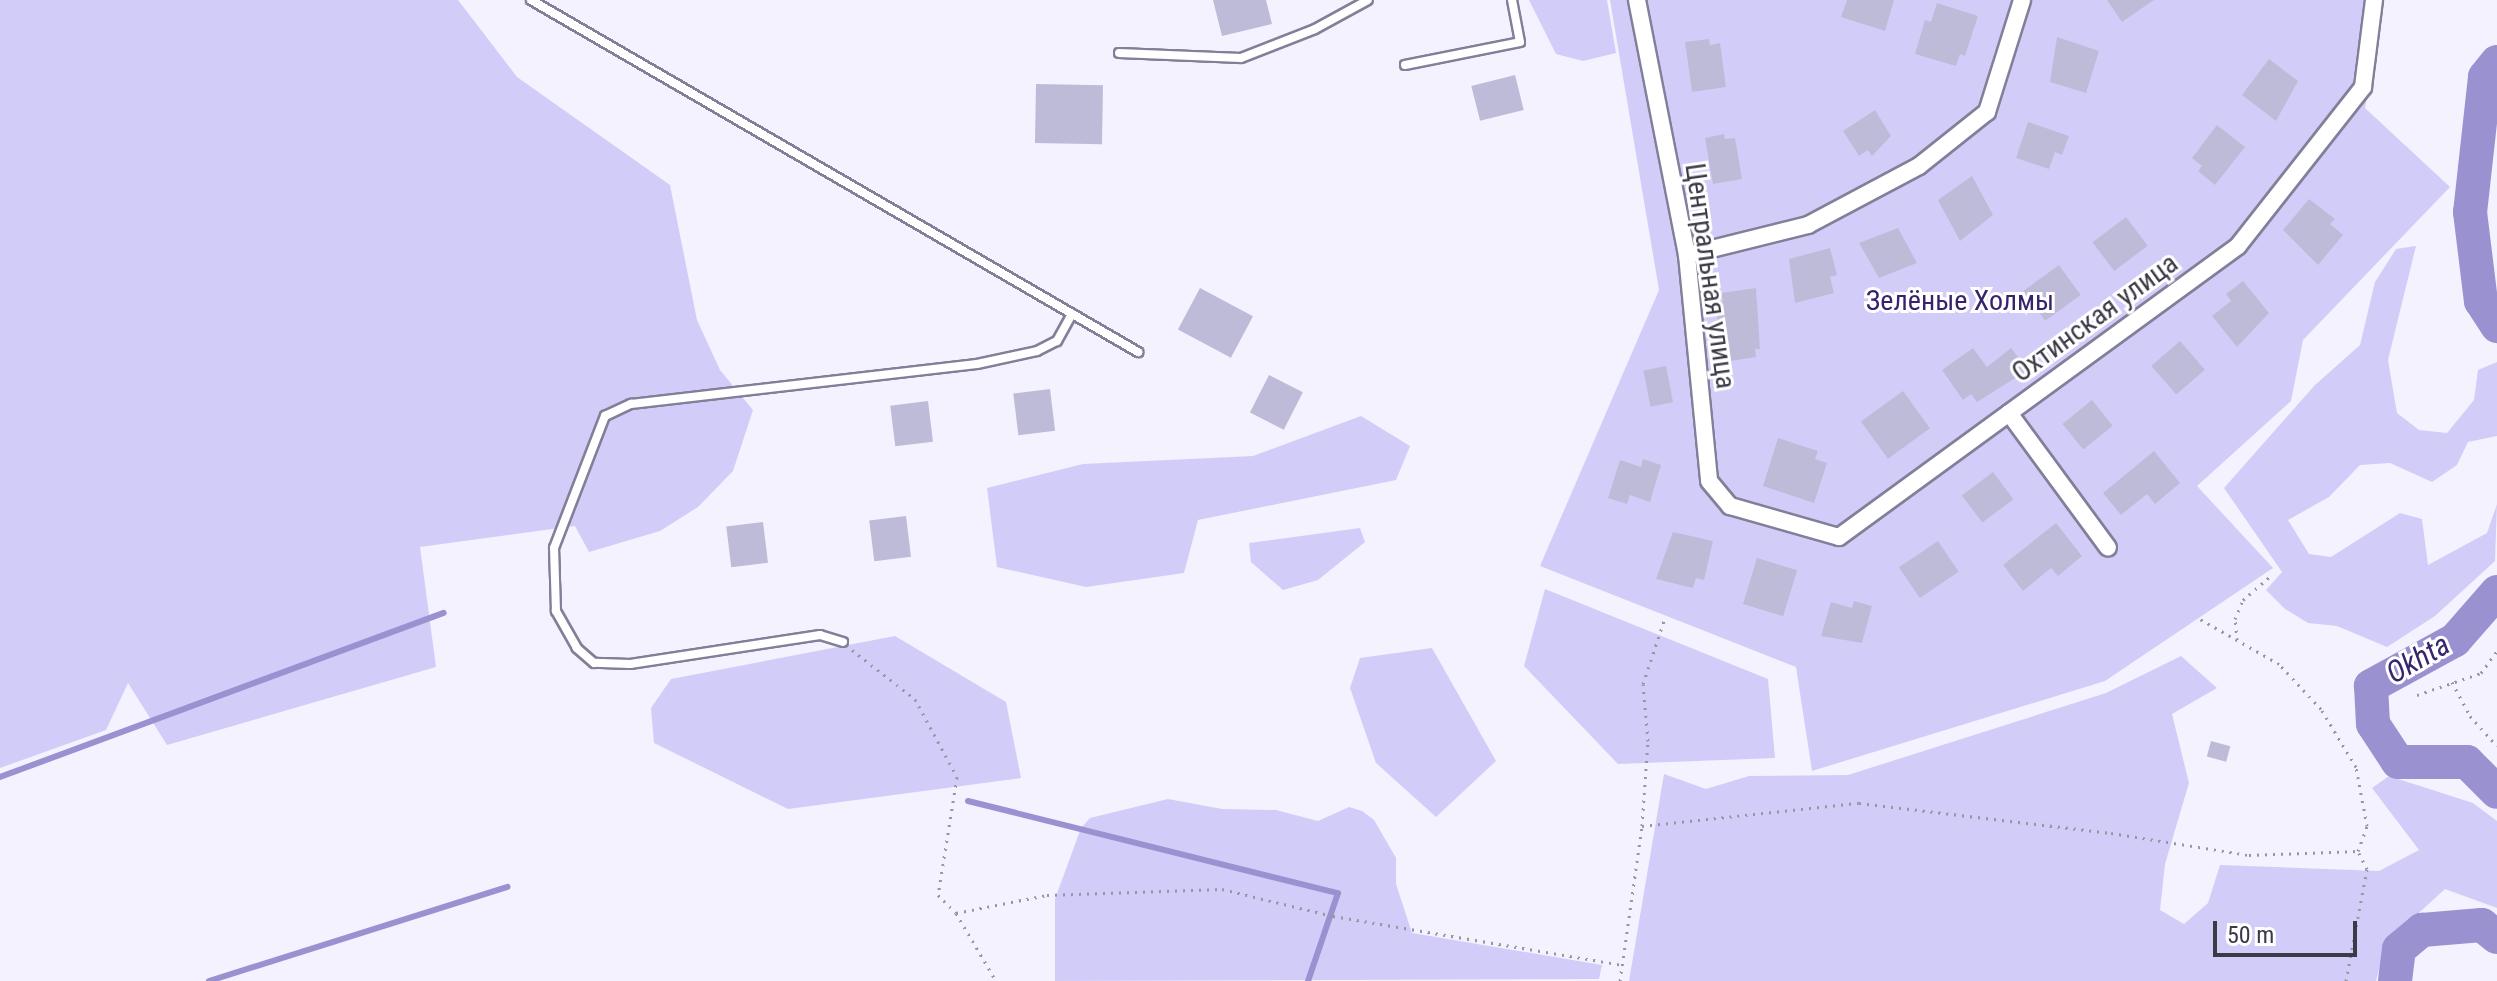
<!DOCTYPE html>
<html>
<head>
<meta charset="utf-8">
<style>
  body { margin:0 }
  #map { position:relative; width:2497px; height:981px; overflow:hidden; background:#f3f2fe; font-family:"Roboto Condensed",sans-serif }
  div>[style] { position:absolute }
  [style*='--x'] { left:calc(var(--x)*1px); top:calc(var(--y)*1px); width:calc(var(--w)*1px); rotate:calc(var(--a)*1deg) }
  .green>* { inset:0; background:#d2cdf8 }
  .stream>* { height:6px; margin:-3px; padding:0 3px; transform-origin:3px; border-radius:3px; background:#9a92d0 }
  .river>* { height:34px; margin:-17px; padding:0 17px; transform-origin:17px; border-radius:17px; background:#9a92d0 }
  .building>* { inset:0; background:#bebbd8; transform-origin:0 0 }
  .path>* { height:3px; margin-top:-1.5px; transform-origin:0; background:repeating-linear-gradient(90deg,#9796a2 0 2px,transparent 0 8px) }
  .roads { filter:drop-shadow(2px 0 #827f99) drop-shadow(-2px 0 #827f99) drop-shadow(0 2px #827f99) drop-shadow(0 -2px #827f99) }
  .lane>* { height:8px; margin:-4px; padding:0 4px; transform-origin:4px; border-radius:4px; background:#fff }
  .street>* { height:16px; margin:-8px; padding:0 8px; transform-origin:8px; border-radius:8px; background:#fff }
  span { translate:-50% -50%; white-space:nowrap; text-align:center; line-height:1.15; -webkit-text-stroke:6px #fff; paint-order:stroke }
  .street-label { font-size:28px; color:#3b3a46 }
  .park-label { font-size:28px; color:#37236c }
  .water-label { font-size:30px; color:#38256e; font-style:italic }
  .scale { position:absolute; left:2213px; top:921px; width:144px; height:36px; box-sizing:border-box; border:4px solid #3b3a46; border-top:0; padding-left:10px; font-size:24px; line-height:28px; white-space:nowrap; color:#3b3a46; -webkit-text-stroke:6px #fff; paint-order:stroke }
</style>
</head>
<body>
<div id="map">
  <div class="green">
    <i style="clip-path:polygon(0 0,458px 0,517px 77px,670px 185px,697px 320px,720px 370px,753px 410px,733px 471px,698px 507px,660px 531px,589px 552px,575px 526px,420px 547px,436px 667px,167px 745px,128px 683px,106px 730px,0 768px)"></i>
    <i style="clip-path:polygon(1529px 0,1607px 0,1616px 53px,1583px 61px,1556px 54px)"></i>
    <i style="clip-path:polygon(1610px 0,2384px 0,2365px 108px,2450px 187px,2303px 340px,2291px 401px,2197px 486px,2273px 568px,2105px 681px,1812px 771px,1796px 667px,1540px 566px,1659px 290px)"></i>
    <i style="clip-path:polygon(2416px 246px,2388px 360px,2397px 413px,2419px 430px,2447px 433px,2474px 400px,2478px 370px,2497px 362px,2497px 436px,2468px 442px,2457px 465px,2432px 482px,2390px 463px,2360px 465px,2329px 497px,2288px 520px,2309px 554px,2331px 557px,2400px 513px,2422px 519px,2428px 565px,2487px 533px,2497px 504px,2495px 561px,2435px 616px,2387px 647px,2337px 626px,2308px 623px,2285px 609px,2266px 590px,2282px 572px,2224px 488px,2315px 385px,2360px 345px,2375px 282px,2396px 249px)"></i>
    <i style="clip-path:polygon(1361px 416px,1410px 446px,1396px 480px,1198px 520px,1184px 573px,1086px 587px,997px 567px,987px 488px,1083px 464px,1253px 456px)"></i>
    <i style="clip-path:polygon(1360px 528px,1365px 542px,1318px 580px,1283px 590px,1251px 562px,1249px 543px)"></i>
    <i style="clip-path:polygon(1545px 589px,1768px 679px,1775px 758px,1618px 764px,1524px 666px)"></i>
    <i style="clip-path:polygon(895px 636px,1006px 702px,1021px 778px,788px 809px,654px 743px,651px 708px,671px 679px)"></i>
    <i style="clip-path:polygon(1432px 648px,1496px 761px,1436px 817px,1376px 763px,1350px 688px,1360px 658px)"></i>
    <i style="clip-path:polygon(2181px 656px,2217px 688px,2172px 714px,2189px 783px,2165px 864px,2160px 910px,2184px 924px,2208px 903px,2220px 865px,2379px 871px,2419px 850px,2372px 788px,2389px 776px,2473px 803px,2497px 821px,2497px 908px,2445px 889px,2386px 943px,2376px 981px,1629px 981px,1664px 774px,1706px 789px,1749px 776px,1848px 775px,2106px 693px)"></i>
    <i style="clip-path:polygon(1168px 799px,1222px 809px,1276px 810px,1318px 821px,1349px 807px,1362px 811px,1374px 820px,1396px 858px,1396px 884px,1412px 933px,1602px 965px,1599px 979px,1055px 981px,1055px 899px,1081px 828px,1090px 818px)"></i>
  </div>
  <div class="stream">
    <i style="--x:0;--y:777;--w:473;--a:-20.3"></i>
    <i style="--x:968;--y:801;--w:381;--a:14"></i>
    <i style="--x:1338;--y:893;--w:93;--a:108.8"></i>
    <i style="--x:209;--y:981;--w:313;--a:-17.5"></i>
  </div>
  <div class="river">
    <i style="--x:2497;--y:62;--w:19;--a:129"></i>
    <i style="--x:2485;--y:77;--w:136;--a:96.3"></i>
    <i style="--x:2470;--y:212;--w:90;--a:83"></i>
    <i style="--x:2481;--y:301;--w:30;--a:57"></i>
    <i style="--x:2497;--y:592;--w:64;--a:131.2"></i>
    <i style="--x:2455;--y:640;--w:96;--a:151.3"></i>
    <i style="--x:2371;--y:686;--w:38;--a:87"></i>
    <i style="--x:2373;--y:724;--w:45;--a:56.7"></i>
    <i style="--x:2398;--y:762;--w:69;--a:0"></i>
    <i style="--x:2467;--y:762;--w:42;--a:45"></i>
    <i style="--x:2395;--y:981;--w:32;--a:-83"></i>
    <i style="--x:2399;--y:949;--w:30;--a:-40"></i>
    <i style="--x:2422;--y:930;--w:60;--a:-4.8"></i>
    <i style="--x:2482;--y:925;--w:19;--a:39"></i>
  </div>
  <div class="building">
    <i style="clip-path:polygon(1213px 0,1266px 0,1272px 24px,1222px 36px)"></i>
    <i style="clip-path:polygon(1847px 0,1894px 0,1885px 31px,1841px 17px)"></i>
    <i style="clip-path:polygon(2107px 0,2154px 0,2122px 22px)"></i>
    <i style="clip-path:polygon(1937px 3px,1978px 16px,1965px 56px,1960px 54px,1956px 66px,1915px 54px,1925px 20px,1931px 22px)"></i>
    <i style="clip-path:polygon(2057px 37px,2099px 51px,2086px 93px,2050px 82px)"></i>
    <i style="clip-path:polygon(1709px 39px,1710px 45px,1720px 43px,1726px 87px,1692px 92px,1685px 42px)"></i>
    <i style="clip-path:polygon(2269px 59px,2298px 81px,2276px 121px,2242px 95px)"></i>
    <i style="left:1515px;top:75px;width:36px;height:45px;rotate:76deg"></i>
    <i style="left:1036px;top:84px;width:67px;height:59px;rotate:1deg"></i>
    <i style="clip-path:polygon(1875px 110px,1891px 136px,1872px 156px,1868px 150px,1859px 156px,1843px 131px)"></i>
    <i style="clip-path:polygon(2028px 122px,2069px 136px,2062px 155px,2055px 152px,2049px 169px,2016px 158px)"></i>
    <i style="clip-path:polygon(2217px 125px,2245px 147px,2215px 185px,2198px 171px,2202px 166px,2192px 158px)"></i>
    <i style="clip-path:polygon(1724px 134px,1725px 139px,1735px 138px,1742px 179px,1713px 184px,1705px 138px)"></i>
    <i style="clip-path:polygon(1972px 176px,1993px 215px,1960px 241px,1938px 200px)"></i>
    <i style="clip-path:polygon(2309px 199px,2335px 219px,2330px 224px,2343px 235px,2318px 265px,2283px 230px)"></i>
    <i style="left:2126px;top:217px;width:36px;height:42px;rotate:53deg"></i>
    <i style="clip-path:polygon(1898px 228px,1917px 263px,1879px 278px,1859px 243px)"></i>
    <i style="clip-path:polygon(1830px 248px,1837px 275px,1830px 277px,1834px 293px,1795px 303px,1789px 259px)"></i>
    <i style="left:2059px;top:265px;width:37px;height:44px;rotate:54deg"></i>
    <i style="clip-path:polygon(2243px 281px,2269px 313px,2237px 347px,2212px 316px,2231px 301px,2226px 294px)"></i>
    <i style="left:1200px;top:288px;width:60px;height:47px;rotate:28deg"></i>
    <i style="clip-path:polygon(1756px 288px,1760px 349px,1755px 349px,1756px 357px,1724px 362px,1715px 303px,1723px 301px,1721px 293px)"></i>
    <i style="left:2180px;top:341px;width:38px;height:38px;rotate:49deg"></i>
    <i style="clip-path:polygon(1973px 348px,1987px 367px,2011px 348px,2028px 370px,1977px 402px,1971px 394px,1963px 400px,1942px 370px)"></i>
    <i style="left:1666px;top:366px;width:37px;height:23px;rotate:79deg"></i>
    <i style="left:1269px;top:375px;width:38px;height:42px;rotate:27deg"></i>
    <i style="left:1050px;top:389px;width:42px;height:37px;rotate:83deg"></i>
    <i style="left:1903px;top:391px;width:46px;height:52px;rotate:54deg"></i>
    <i style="left:2092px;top:400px;width:33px;height:38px;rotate:51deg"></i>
    <i style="left:928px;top:401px;width:41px;height:38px;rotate:83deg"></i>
    <i style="clip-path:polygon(1778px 438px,1818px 451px,1815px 459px,1827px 463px,1814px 503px,1763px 486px)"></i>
    <i style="clip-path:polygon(2154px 451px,2180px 483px,2155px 504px,2147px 494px,2121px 515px,2103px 493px)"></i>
    <i style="clip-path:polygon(1643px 459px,1661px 465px,1650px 502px,1630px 495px,1627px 504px,1608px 498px,1620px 460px,1641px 467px)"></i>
    <i style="left:1993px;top:472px;width:34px;height:39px;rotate:53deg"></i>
    <i style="left:906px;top:516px;width:41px;height:37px;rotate:83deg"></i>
    <i style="left:763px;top:522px;width:41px;height:37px;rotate:83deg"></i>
    <i style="clip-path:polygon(2056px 523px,2082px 556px,2058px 576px,2051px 568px,2023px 591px,2003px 565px)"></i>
    <i style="clip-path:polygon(1673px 532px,1713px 541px,1704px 580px,1696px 578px,1693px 588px,1656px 579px)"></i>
    <i style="left:1938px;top:541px;width:37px;height:47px;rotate:56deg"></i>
    <i style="left:1757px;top:558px;width:42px;height:48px;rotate:17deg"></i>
    <i style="clip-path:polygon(1854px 601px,1872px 606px,1862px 643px,1821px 636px,1831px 602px,1852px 608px)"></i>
    <i style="left:2211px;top:741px;width:20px;height:16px;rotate:15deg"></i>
  </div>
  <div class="path">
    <i style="--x:2237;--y:640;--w:21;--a:-95"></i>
    <i style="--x:2235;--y:619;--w:21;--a:-67"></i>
    <i style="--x:2243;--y:600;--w:37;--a:-41"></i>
    <i style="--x:852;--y:650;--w:80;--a:37.9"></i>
    <i style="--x:915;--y:699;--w:89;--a:61.7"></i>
    <i style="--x:957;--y:777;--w:120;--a:99.1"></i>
    <i style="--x:938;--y:895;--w:25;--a:45"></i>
    <i style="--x:956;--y:913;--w:93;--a:-11.2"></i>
    <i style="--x:1047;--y:895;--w:175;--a:-2"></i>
    <i style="--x:1222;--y:889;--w:114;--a:13.7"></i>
    <i style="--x:1333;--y:916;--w:293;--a:9.6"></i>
    <i style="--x:2452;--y:682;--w:38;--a:62"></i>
    <i style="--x:2470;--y:716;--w:40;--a:48"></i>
    <i style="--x:2417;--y:695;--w:68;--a:-19"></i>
    <i style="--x:2481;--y:673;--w:27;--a:-54"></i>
    <i style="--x:1642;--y:826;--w:85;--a:-86"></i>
    <i style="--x:1648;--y:741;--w:57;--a:-95"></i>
    <i style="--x:1643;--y:684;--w:70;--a:-71.6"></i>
    <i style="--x:956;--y:913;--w:79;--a:59.5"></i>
    <i style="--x:1620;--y:981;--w:157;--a:-81.9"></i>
    <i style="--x:1642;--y:826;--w:218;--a:-6.1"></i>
    <i style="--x:1859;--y:803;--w:254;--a:6.8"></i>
    <i style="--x:2111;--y:833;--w:140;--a:9.1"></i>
    <i style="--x:2249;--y:855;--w:109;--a:-2.1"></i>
    <i style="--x:2358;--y:851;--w:27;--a:-70"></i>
    <i style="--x:2367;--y:826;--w:60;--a:-100.6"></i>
    <i style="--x:2356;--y:767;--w:68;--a:-121.1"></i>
    <i style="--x:2321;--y:709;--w:62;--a:-133"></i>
    <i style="--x:2279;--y:664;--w:91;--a:-150.3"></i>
    <i style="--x:2346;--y:981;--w:114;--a:-79.4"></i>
    <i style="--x:2367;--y:869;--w:20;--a:-117"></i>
  </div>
  <div class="roads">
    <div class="lane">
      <i style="--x:531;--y:0;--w:702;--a:30.11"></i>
      <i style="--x:1119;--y:53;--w:122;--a:2.3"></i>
      <i style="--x:1241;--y:58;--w:79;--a:-21.4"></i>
      <i style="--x:1315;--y:29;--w:60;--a:-28.7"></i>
      <i style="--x:1405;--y:65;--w:117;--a:-11.3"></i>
      <i style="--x:1520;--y:42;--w:43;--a:-100.8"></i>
      <i style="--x:843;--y:642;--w:24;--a:-163"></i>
      <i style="--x:820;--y:635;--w:192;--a:171.3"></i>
      <i style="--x:630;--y:664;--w:36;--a:-178"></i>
      <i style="--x:594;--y:663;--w:23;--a:-139"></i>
      <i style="--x:577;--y:648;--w:43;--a:-119.6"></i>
      <i style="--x:556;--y:611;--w:63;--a:-91.8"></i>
      <i style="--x:554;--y:548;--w:142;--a:-68.9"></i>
      <i style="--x:605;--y:416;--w:29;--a:-25"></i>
      <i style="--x:631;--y:404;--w:348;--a:-6.6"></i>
      <i style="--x:977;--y:364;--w:61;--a:-12.2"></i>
      <i style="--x:1037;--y:351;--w:22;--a:-27"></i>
      <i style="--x:1057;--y:341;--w:31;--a:-61"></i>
    </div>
    <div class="street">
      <i style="--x:1637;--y:0;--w:260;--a:78.9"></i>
      <i style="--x:1687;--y:255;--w:227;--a:84.4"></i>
      <i style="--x:1709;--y:481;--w:33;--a:50"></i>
      <i style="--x:1730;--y:506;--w:113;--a:15.9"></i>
      <i style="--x:1839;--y:537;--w:494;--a:-36.1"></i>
      <i style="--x:2238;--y:246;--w:202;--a:-51.8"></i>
      <i style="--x:2363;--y:87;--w:88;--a:-82.8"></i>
      <i style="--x:1687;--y:255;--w:125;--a:-13.9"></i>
      <i style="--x:1808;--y:225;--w:126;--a:-28"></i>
      <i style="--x:1919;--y:166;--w:87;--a:-38.5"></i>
      <i style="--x:1987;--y:112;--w:117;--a:-72.6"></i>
      <i style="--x:2009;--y:413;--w:167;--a:53.7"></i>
    </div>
  </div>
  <div class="street-label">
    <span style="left:1710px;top:276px;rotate:82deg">Центральная улица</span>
    <span style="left:2095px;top:318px;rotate:-36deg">Охтинская улица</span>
  </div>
  <div class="park-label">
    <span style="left:1960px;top:301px">Зелёные Холмы</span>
  </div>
  <div class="water-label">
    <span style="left:2418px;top:659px;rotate:-30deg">Okhta</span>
  </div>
  <div class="scale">50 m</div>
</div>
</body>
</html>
